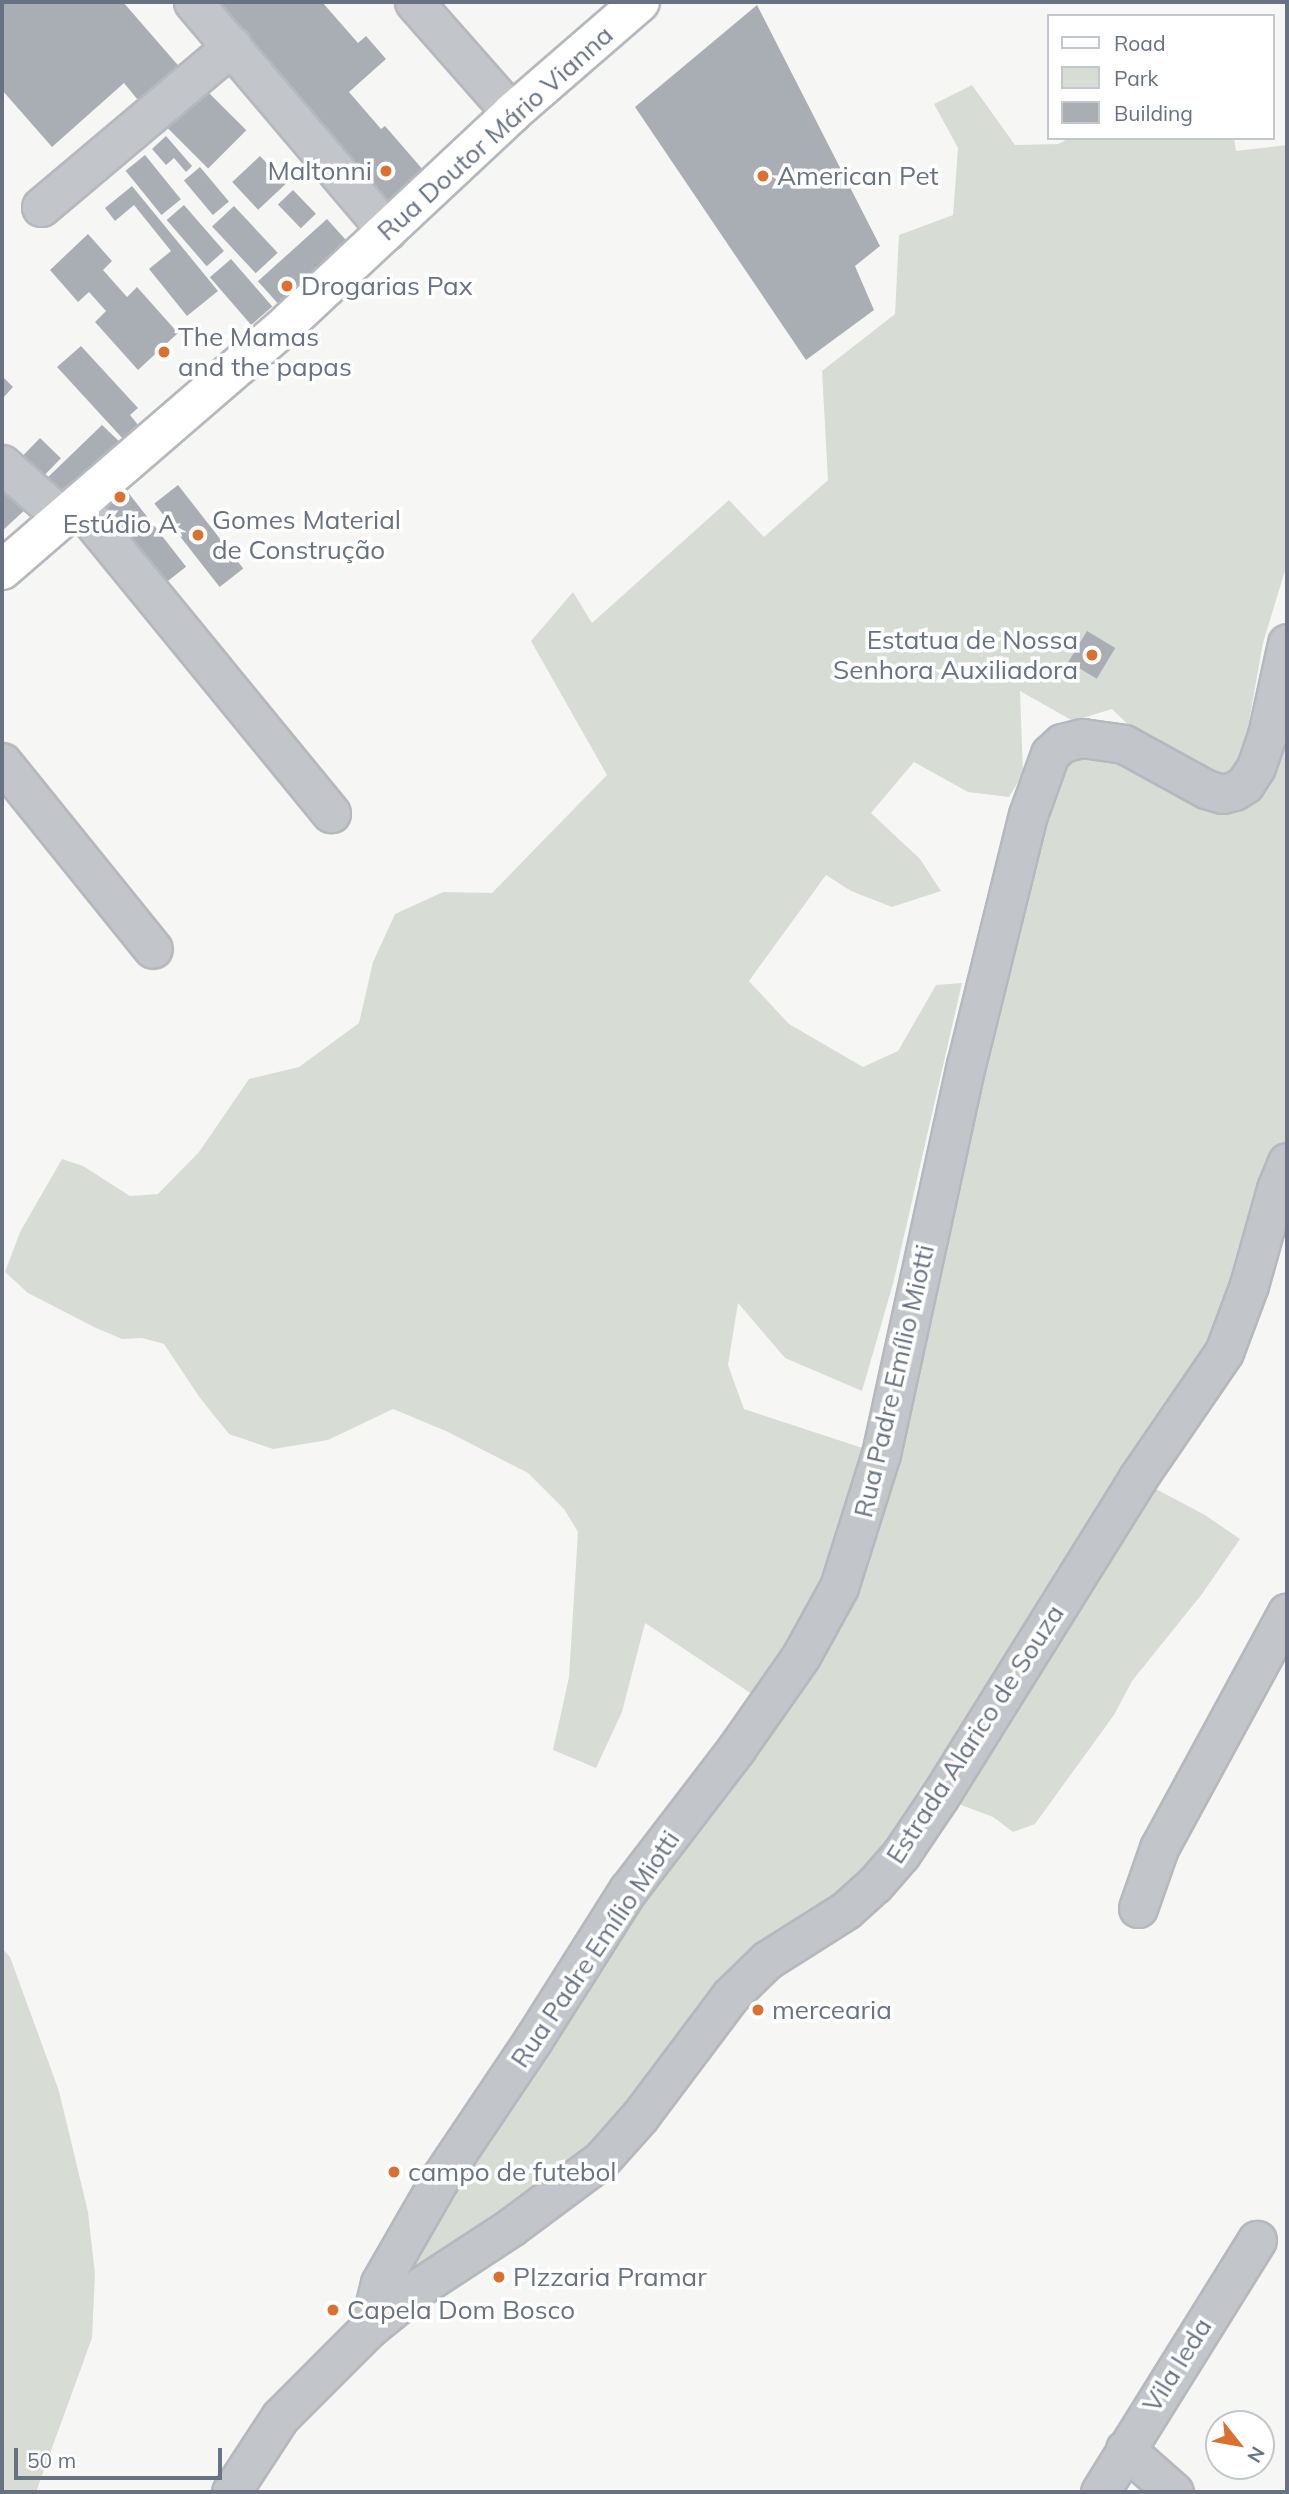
<!DOCTYPE html>
<html>
<head>
<meta charset="utf-8">
<style>
  body { margin:0 }
  #map { position:relative; width:1289px; height:2494px; overflow:hidden; background:#f6f7f4; font-family:Mulish,sans-serif }
  div>[style] { position:absolute }
  [style*='--x'] { left:calc(var(--x)*1px); top:calc(var(--y)*1px); width:calc(var(--w)*1px); rotate:calc(var(--a)*1deg) }
  .green>* { inset:0; background:#d7ddd5 }
  .building>* { inset:0; background:#a9aeb5; transform-origin:0 0 }
  .roads { filter:drop-shadow(2px 0 #b5b8bd) drop-shadow(-2px 0 #b5b8bd) drop-shadow(0 2px #b5b8bd) drop-shadow(0 -2px #b5b8bd) }
  .minor>* { height:37px; margin:-18.5px; padding:0 18.5px; transform-origin:18.5px; border-radius:18.5px; background:#c2c5c9 }
  .major>* { height:38px; margin:-19px; padding:0 19px; transform-origin:19px; border-radius:19px; background:#fff }
  .dots>* { width:19px; height:19px; translate:-50% -50%; box-sizing:border-box; border:4px solid #fff; border-radius:50% }
  span { translate:-50% -50%; white-space:nowrap; text-align:center; line-height:1.15; -webkit-text-stroke:7px #fff; paint-order:stroke }
  .street-label { font-size:26px; color:#677283 }
  .poi-label { font-size:26px; color:#677283 }
  .right { translate:-100% -50%; text-align:right }
  .left { translate:0 -50%; text-align:left }
  .frame { position:absolute; inset:0; border:4px solid #677283; pointer-events:none }
  .legend { position:absolute; left:1047px; top:14px; width:228px; height:126px; box-sizing:border-box; background:#fff; border:2px solid #c2c7cd; margin:0; padding:9px 12px; list-style:none; font-size:21px; color:#677283 }
  .legend li { display:flex; align-items:center; gap:14px; height:35px }
  .legend b { width:35px; border:2px solid #c2c7cd }
  .north { position:absolute; left:1205px; top:2410px; width:70px; height:70px; box-sizing:border-box; background:#fff; border:2px solid #c2c7cd; border-radius:50%; rotate:121deg; font-size:19px; font-weight:700; line-height:28px; text-align:center; color:#677283 }
  .north::after { content:''; display:block; margin:auto; width:24px; height:32px; background:#da7130; clip-path:polygon(50% 0,100% 100%,50% 72%,0 100%) }
  .scale { position:absolute; left:14px; top:2448px; width:208px; height:32px; box-sizing:border-box; border:4px solid #677283; border-top:0; padding-left:9px; font-size:21px; line-height:24px; white-space:nowrap; color:#677283; -webkit-text-stroke:5px #fff; paint-order:stroke }
</style>
</head>
<body>
<div id="map">
  <div class="green">
    <i style="clip-path:polygon(972px 85px,1015px 145px,1058px 144px,1070px 138px,1234px 138px,1236px 151px,1287px 145px,1287px 564px,1263px 643px,1244px 750px,1232px 781px,1184px 771px,1143px 739px,1112px 709px,1073px 721px,1020px 691px,1023px 774px,1009px 797px,968px 792px,914px 762px,871px 813px,920px 859px,941px 891px,892px 907px,851px 891px,826px 875px,749px 981px,789px 1024px,863px 1067px,898px 1051px,936px 985px,962px 983px,893px 1284px,862px 1391px,785px 1358px,738px 1303px,728px 1365px,744px 1409px,881px 1454px,1062px 743px,1234px 791px,1287px 643px,1287px 1162px,1249px 1285px,1137px 1479px,1205px 1515px,1240px 1539px,1202px 1594px,1132px 1681px,1114px 1715px,1035px 1824px,1013px 1832px,993px 1817px,940px 1797px,640px 2116px,421px 2286px,380px 2283px,767px 1704px,645px 1623px,622px 1712px,596px 1768px,553px 1750px,569px 1677px,578px 1532px,564px 1509px,528px 1473px,446px 1431px,393px 1409px,328px 1440px,273px 1449px,229px 1434px,200px 1398px,164px 1344px,142px 1338px,122px 1339px,96px 1328px,28px 1293px,5px 1272px,20px 1232px,62px 1159px,83px 1166px,130px 1196px,158px 1194px,199px 1152px,249px 1079px,299px 1067px,359px 1023px,373px 962px,395px 914px,443px 892px,492px 893px,607px 775px,531px 641px,573px 592px,592px 623px,729px 500px,764px 537px,828px 480px,822px 371px,895px 314px,899px 235px,953px 215px,958px 148px,934px 104px)"></i>
    <i style="clip-path:polygon(2px 1948px,10px 1957px,59px 2091px,88px 2212px,95px 2274px,92px 2338px,36px 2492px,2px 2492px)"></i>
  </div>
  <div class="building">
    <i style="clip-path:polygon(2px 2px,123px 2px,183px 71px,142px 105px,124px 83px,52px 147px,2px 90px)"></i>
    <i style="clip-path:polygon(199px 2px,322px 2px,358px 43px,366px 36px,386px 59px,349px 92px,381px 129px,385px 126px,431px 179px,388px 218px)"></i>
    <i style="clip-path:polygon(757px 5px,880px 246px,855px 266px,874px 310px,806px 360px,635px 107px)"></i>
    <i style="left:206px;top:90px;width:57px;height:54px;rotate:45deg"></i>
    <i style="clip-path:polygon(166px 136px,192px 166px,186px 172px,174px 158px,166px 165px,152px 149px)"></i>
    <i style="left:145px;top:155px;width:57px;height:25px;rotate:51deg"></i>
    <i style="left:260px;top:156px;width:38px;height:38px;rotate:47deg"></i>
    <i style="left:200px;top:167px;width:45px;height:21px;rotate:50deg"></i>
    <i style="clip-path:polygon(132px 186px,218px 291px,187px 316px,149px 269px,171px 251px,134px 205px,115px 221px,105px 208px)"></i>
    <i style="left:293px;top:190px;width:33px;height:21px;rotate:46deg"></i>
    <i style="left:184px;top:205px;width:61px;height:23px;rotate:49deg"></i>
    <i style="left:234px;top:206px;width:64px;height:30px;rotate:47deg"></i>
    <i style="left:327px;top:219px;width:43px;height:93px;rotate:48deg"></i>
    <i style="clip-path:polygon(88px 234px,112px 261px,103px 270px,127px 297px,137px 287px,178px 333px,138px 370px,95px 322px,106px 311px,89px 292px,78px 302px,50px 270px)"></i>
    <i style="left:231px;top:259px;width:63px;height:28px;rotate:49deg"></i>
    <i style="clip-path:polygon(81px 346px,138px 408px,130px 415px,139px 426px,124px 440px,57px 367px)"></i>
    <i style="clip-path:polygon(2px 376px,13px 387px,2px 399px)"></i>
    <i style="clip-path:polygon(102px 425px,122px 444px,105px 462px,100px 457px,57px 496px,44px 481px)"></i>
    <i style="left:40px;top:438px;width:29px;height:39px;rotate:44deg"></i>
    <i style="clip-path:polygon(2px 484px,27px 508px,2px 531px)"></i>
    <i style="left:178px;top:485px;width:106px;height:30px;rotate:52deg"></i>
    <i style="left:127px;top:491px;width:96px;height:37px;rotate:52deg"></i>
    <i style="left:1087px;top:631px;width:33px;height:36px;rotate:31deg"></i>
  </div>
  <div class="roads">
    <div class="minor">
      <i style="--x:193;--y:2;--w:300;--a:49.7"></i>
      <i style="--x:414;--y:2;--w:148;--a:48.6"></i>
      <i style="--x:41;--y:207;--w:250;--a:-40.1"></i>
      <i style="--x:2;--y:464;--w:79;--a:41.4"></i>
      <i style="--x:77;--y:503;--w:401;--a:50.7"></i>
      <i style="--x:2;--y:762;--w:240;--a:51.1"></i>
      <i style="--x:1138;--y:1908;--w:64;--a:-70.7"></i>
      <i style="--x:1159;--y:1848;--w:268;--a:-61.5"></i>
      <i style="--x:369;--y:2328;--w:46;--a:-76.3"></i>
      <i style="--x:380;--y:2283;--w:122;--a:-60.1"></i>
      <i style="--x:441;--y:2177;--w:165;--a:-56.1"></i>
      <i style="--x:533;--y:2040;--w:178;--a:-57.7"></i>
      <i style="--x:628;--y:1890;--w:178;--a:-52.5"></i>
      <i style="--x:736;--y:1749;--w:113;--a:-55"></i>
      <i style="--x:801;--y:1656;--w:79;--a:-61.2"></i>
      <i style="--x:839;--y:1587;--w:139;--a:-72.5"></i>
      <i style="--x:881;--y:1454;--w:398;--a:-77.7"></i>
      <i style="--x:966;--y:1065;--w:258;--a:-76.1"></i>
      <i style="--x:1028;--y:815;--w:65;--a:-70.2"></i>
      <i style="--x:1050;--y:754;--w:16;--a:-43"></i>
      <i style="--x:1062;--y:743;--w:21;--a:-14"></i>
      <i style="--x:1082;--y:738;--w:42;--a:8.1"></i>
      <i style="--x:1124;--y:744;--w:94;--a:28.8"></i>
      <i style="--x:1206;--y:789;--w:17;--a:17"></i>
      <i style="--x:1222;--y:794;--w:12;--a:-14"></i>
      <i style="--x:1234;--y:791;--w:13;--a:-32"></i>
      <i style="--x:1245;--y:784;--w:20;--a:-57"></i>
      <i style="--x:1256;--y:767;--w:34;--a:-71"></i>
      <i style="--x:1267;--y:735;--w:94;--a:-77.7"></i>
      <i style="--x:1125;--y:2449;--w:65;--a:41.3"></i>
      <i style="--x:231;--y:2492;--w:90;--a:-56.8"></i>
      <i style="--x:280;--y:2417;--w:126;--a:-45"></i>
      <i style="--x:369;--y:2328;--w:67;--a:-38.9"></i>
      <i style="--x:421;--y:2286;--w:108;--a:-33.2"></i>
      <i style="--x:511;--y:2227;--w:112;--a:-36.7"></i>
      <i style="--x:601;--y:2160;--w:59;--a:-48.4"></i>
      <i style="--x:640;--y:2116;--w:150;--a:-53.1"></i>
      <i style="--x:730;--y:1996;--w:52;--a:-44.2"></i>
      <i style="--x:767;--y:1960;--w:93;--a:-32.3"></i>
      <i style="--x:846;--y:1910;--w:38;--a:-42"></i>
      <i style="--x:874;--y:1885;--w:41;--a:-48.9"></i>
      <i style="--x:901;--y:1854;--w:70;--a:-56.1"></i>
      <i style="--x:940;--y:1796;--w:373;--a:-58.1"></i>
      <i style="--x:1137;--y:1479;--w:154;--a:-55.6"></i>
      <i style="--x:1224;--y:1352;--w:72;--a:-69.5"></i>
      <i style="--x:1249;--y:1285;--w:100;--a:-74.3"></i>
      <i style="--x:1276;--y:1189;--w:29;--a:-68"></i>
      <i style="--x:1100;--y:2492;--w:297;--a:-58.1"></i>
    </div>
    <div class="major">
      <i style="--x:2;--y:570;--w:381;--a:-40.8"></i>
      <i style="--x:290;--y:321;--w:304;--a:-43.1"></i>
      <i style="--x:512;--y:113;--w:169;--a:-40.9"></i>
    </div>
  </div>
  <div class="dots">
    <i style="left:386px;top:171px;background:#da7130"></i>
    <i style="left:763px;top:176px;background:#da7130"></i>
    <i style="left:287px;top:286px;background:#da7130"></i>
    <i style="left:164px;top:352px;background:#da7130"></i>
    <i style="left:120px;top:497px;background:#da7130"></i>
    <i style="left:198px;top:535px;background:#da7130"></i>
    <i style="left:1092px;top:655px;background:#da7130"></i>
    <i style="left:758px;top:2010px;background:#da7130"></i>
    <i style="left:394px;top:2172px;background:#da7130"></i>
    <i style="left:499px;top:2277px;background:#da7130"></i>
    <i style="left:333px;top:2310px;background:#da7130"></i>
  </div>
  <div class="street-label">
    <span style="left:495px;top:133px;rotate:-42deg">Rua Doutor Mário Vianna</span>
    <span style="left:894px;top:1381px;rotate:-77deg">Rua Padre Emílio Miotti</span>
    <span style="left:975px;top:1734px;rotate:-57deg">Estrada Alarico de Souza</span>
    <span style="left:595px;top:1949px;rotate:-56deg">Rua Padre Emílio Miotti</span>
    <span style="left:1177px;top:2365px;rotate:-58deg">Vila Ieda</span>
  </div>
  <div class="poi-label">
    <span class="right" style="left:372px;top:171px">Maltonni</span>
    <span class="left" style="left:777px;top:176px">American Pet</span>
    <span class="left" style="left:301px;top:286px">Drogarias Pax</span>
    <span class="left" style="left:178px;top:352px">The Mamas<br>and the papas</span>
    <span class="left" style="left:212px;top:535px">Gomes Material<br>de Construção</span>
    <span style="left:120px;top:524px">Estúdio A</span>
    <span class="right" style="left:1078px;top:655px">Estatua de Nossa<br>Senhora Auxiliadora</span>
    <span class="left" style="left:772px;top:2010px">mercearia</span>
    <span class="left" style="left:408px;top:2172px">campo de futebol</span>
    <span class="left" style="left:513px;top:2277px">PIzzaria Pramar</span>
    <span class="left" style="left:347px;top:2310px">Capela Dom Bosco</span>
  </div>
  <div class="frame"></div>
  <ul class="legend">
  <li><b style="height:9px;background:#fff"></b>Road</li>
  <li><b style="height:19px;background:#d7ddd5"></b>Park</li>
  <li><b style="height:19px;background:#a9aeb5"></b>Building</li>
  </ul>
  <div class="north">N</div>
  <div class="scale">50 m</div>
</div>
</body>
</html>
